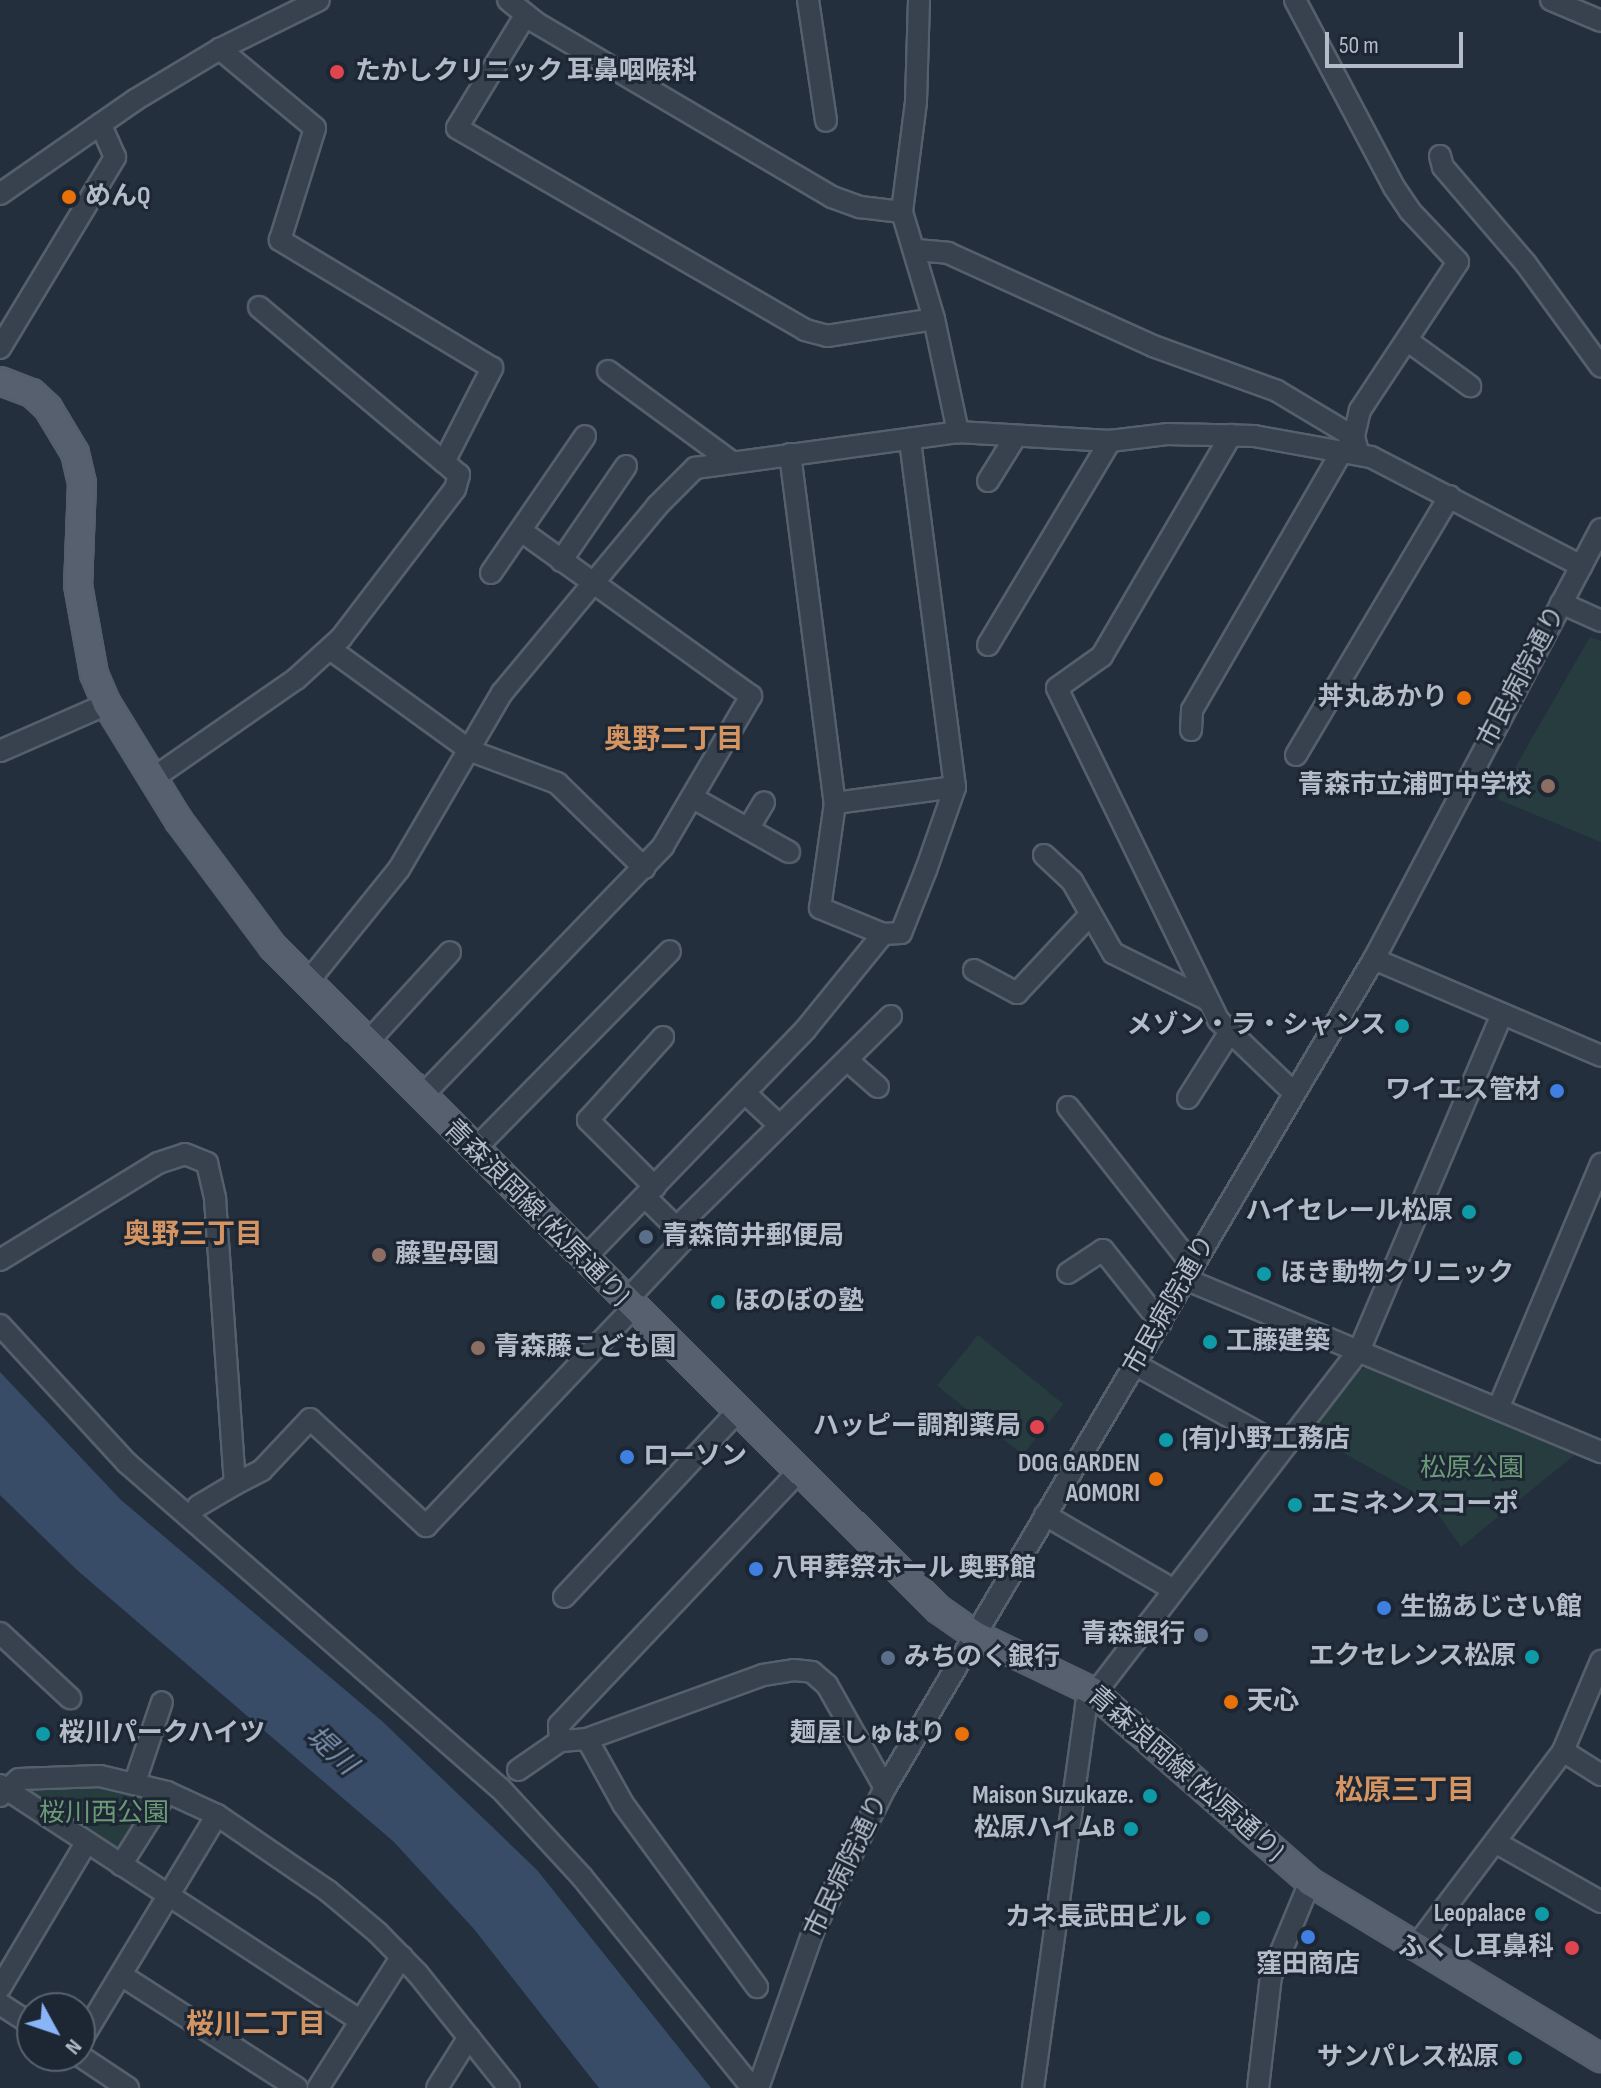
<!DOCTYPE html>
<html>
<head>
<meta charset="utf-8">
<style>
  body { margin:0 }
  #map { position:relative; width:1601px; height:2088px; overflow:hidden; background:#242f3e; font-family:"Sofia Sans Condensed","Noto Sans JP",sans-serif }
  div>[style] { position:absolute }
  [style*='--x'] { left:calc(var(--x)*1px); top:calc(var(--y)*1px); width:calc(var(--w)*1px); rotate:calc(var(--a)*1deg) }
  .green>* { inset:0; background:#263c3f; transform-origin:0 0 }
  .water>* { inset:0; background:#394c67 }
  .roads { filter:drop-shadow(2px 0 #565f6c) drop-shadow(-2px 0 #565f6c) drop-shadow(0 2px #565f6c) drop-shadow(0 -2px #565f6c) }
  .minor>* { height:20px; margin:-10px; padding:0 10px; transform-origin:10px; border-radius:10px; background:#38414e }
  .major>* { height:26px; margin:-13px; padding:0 13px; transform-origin:13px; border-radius:13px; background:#56606e }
  .dots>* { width:22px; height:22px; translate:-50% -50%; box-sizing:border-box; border:4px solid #1d2633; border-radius:50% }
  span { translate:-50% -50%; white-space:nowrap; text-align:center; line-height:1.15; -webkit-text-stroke:6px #1d2633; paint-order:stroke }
  .poi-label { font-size:26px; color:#b4bcc9; font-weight:700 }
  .left { translate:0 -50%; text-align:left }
  .right { translate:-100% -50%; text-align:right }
  .street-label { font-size:26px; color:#b4bcc9 }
  .park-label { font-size:26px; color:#6b9a76 }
  .neighbourhood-label { font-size:28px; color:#d59563; font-weight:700 }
  .water-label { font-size:28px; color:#7c92b1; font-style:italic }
  .north { position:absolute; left:16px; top:1992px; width:80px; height:80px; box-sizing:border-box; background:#1d2633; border:2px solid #59626f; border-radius:50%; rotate:130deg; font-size:22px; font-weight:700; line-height:32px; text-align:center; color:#b4bcc9 }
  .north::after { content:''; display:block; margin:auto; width:28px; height:36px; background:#8ab4f8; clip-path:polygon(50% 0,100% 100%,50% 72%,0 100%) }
  .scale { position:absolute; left:1325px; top:32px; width:138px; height:36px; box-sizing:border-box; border:4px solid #b4bcc9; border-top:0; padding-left:10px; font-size:24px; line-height:28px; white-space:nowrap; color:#b4bcc9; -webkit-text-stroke:6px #1d2633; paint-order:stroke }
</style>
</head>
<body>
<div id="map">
  <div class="green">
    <i style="clip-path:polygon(1590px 637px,1601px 641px,1601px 842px,1497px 799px)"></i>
    <i style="left:978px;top:1335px;width:110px;height:65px;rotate:39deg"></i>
    <i style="clip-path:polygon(1368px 1367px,1377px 1369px,1577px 1453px,1461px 1547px,1428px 1500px,1310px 1434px,1357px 1371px)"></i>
    <i style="clip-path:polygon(96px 1785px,146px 1796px,147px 1804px,120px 1852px,29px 1796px,30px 1788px)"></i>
  </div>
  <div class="water">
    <i style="clip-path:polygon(0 1372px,121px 1500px,383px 1722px,537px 1870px,711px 2088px,599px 2088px,474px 1929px,394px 1842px,77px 1570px,0 1495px)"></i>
  </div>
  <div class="roads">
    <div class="minor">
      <i style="--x:508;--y:0;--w:35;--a:39"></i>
      <i style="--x:535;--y:22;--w:345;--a:30.5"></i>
      <i style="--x:832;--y:197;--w:30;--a:20"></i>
      <i style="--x:860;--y:207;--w:42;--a:6.8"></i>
      <i style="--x:808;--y:0;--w:122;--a:81.5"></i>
      <i style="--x:919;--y:0;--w:102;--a:91.7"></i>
      <i style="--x:916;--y:102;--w:111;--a:97.3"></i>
      <i style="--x:902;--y:212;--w:112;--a:73.3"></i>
      <i style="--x:934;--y:319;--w:116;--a:78"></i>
      <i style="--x:1295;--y:0;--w:212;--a:62.1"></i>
      <i style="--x:1394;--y:187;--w:29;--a:56"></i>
      <i style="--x:1410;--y:211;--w:70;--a:46.7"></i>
      <i style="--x:1458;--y:262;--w:178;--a:123.5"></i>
      <i style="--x:1360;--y:410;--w:28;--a:103"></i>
      <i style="--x:1354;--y:437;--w:16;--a:75"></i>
      <i style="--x:1551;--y:0;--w:54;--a:22.8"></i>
      <i style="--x:525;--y:16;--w:131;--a:121.3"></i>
      <i style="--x:457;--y:128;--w:402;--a:30.1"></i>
      <i style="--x:805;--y:330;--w:23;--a:15"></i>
      <i style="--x:827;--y:336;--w:108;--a:-9"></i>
      <i style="--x:1440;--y:156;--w:11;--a:75"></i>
      <i style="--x:1443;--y:167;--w:128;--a:49.4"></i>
      <i style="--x:1526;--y:264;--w:127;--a:53.9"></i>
      <i style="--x:0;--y:194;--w:165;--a:-34.8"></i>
      <i style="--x:135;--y:100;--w:99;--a:-31"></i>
      <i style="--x:220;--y:49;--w:110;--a:-26.3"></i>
      <i style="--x:916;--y:250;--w:32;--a:5"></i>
      <i style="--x:948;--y:253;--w:225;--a:24.4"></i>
      <i style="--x:1153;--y:346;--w:132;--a:19.9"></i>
      <i style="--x:1277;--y:391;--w:90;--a:30.9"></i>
      <i style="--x:259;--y:307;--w:241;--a:40"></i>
      <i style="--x:1408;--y:341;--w:77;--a:36"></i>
      <i style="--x:0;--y:348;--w:223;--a:-58.9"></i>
      <i style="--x:115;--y:157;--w:36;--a:-114"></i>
      <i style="--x:608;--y:371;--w:150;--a:36.3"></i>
      <i style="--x:1231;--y:435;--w:256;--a:120.3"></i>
      <i style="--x:1102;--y:656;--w:55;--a:144.6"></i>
      <i style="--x:1057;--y:688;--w:369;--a:64.1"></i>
      <i style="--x:1218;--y:1020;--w:105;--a:43.8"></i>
      <i style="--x:790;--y:454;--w:352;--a:82.7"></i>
      <i style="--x:835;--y:803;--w:106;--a:98.1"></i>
      <i style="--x:820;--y:908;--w:68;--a:22.4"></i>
      <i style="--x:988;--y:481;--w:53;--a:-58.1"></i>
      <i style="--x:561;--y:561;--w:115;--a:-55.6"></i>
      <i style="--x:491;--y:573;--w:166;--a:-55.5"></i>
      <i style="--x:1561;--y:603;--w:44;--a:24.2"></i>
      <i style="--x:988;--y:645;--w:238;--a:-59.1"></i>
      <i style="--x:330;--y:649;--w:174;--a:35.9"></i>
      <i style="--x:471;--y:751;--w:92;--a:20.4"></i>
      <i style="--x:557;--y:783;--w:122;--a:44.3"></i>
      <i style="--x:1191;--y:730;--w:20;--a:-87"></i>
      <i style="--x:1192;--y:710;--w:301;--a:-59.9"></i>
      <i style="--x:0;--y:751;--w:117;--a:-23.7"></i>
      <i style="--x:1296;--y:755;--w:301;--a:-59.3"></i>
      <i style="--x:152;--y:779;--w:175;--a:-34.8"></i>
      <i style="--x:296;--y:679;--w:61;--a:-42.3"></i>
      <i style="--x:341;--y:638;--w:188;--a:-52.6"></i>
      <i style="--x:455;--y:489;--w:15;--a:-74"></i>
      <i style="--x:459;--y:475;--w:20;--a:-139"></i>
      <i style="--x:444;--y:462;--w:106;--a:-62.9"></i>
      <i style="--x:492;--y:368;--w:248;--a:-148.9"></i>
      <i style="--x:280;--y:240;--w:117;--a:-72.6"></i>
      <i style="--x:315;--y:128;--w:124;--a:-140.3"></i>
      <i style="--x:695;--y:799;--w:108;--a:29.4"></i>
      <i style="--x:835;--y:803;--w:121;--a:-7.6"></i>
      <i style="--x:748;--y:829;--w:31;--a:-59"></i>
      <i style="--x:1044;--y:855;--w:38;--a:43"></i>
      <i style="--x:1072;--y:881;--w:83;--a:60.3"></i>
      <i style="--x:1113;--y:953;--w:106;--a:26.3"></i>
      <i style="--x:1374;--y:959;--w:247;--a:23.1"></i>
      <i style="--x:974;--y:970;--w:49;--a:28.1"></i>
      <i style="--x:1017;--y:993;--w:107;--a:-46.9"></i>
      <i style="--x:307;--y:983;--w:146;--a:-51.1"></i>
      <i style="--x:399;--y:869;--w:204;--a:-59.7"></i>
      <i style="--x:502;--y:693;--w:243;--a:-50.3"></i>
      <i style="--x:657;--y:506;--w:54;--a:-45"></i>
      <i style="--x:695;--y:468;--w:265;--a:-7.8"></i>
      <i style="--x:958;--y:432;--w:152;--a:3.4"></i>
      <i style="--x:1110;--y:441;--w:57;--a:-7"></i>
      <i style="--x:1167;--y:434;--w:87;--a:1.3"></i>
      <i style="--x:1254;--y:436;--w:119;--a:10.2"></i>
      <i style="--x:1371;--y:457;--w:237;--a:27.4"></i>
      <i style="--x:367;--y:1043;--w:123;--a:-47.6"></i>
      <i style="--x:847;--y:1060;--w:41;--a:41.1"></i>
      <i style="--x:746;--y:1094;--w:45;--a:43.2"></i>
      <i style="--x:421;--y:1097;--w:349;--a:-46"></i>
      <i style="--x:663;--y:846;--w:174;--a:-59.6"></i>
      <i style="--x:751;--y:696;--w:283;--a:-144.3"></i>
      <i style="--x:1188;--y:1098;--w:75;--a:-57.6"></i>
      <i style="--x:1068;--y:1107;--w:202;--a:51.8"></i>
      <i style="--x:474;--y:1150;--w:279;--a:-45.4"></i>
      <i style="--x:655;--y:1187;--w:95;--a:-135"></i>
      <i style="--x:588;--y:1120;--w:112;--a:-47.9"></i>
      <i style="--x:676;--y:1228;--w:302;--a:-44.6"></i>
      <i style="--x:0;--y:1260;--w:185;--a:-31.5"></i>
      <i style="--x:158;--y:1163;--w:28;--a:-18"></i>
      <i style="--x:185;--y:1154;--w:24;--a:22"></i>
      <i style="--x:207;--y:1163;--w:37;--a:77"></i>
      <i style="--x:215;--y:1199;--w:286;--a:86"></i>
      <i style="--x:235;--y:1484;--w:30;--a:-27"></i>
      <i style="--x:262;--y:1470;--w:70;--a:-46.7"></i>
      <i style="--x:310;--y:1419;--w:158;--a:42.7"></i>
      <i style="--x:426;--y:1526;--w:299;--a:-46.5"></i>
      <i style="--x:583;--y:1260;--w:320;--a:-46"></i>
      <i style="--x:805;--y:1030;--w:124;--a:-50.9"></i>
      <i style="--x:883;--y:934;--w:18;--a:-3"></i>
      <i style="--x:901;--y:933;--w:68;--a:-68.4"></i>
      <i style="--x:926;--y:870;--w:88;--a:-70.7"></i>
      <i style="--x:955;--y:787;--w:351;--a:-97.4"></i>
      <i style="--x:1068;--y:1273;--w:42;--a:-33.3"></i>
      <i style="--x:1103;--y:1250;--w:93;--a:51.5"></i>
      <i style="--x:1185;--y:1279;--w:451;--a:22.6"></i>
      <i style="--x:625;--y:1302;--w:89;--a:-46.8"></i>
      <i style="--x:686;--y:1237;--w:57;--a:-135.7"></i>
      <i style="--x:0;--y:1325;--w:188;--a:47.4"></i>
      <i style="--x:127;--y:1463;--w:495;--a:41.1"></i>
      <i style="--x:500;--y:1788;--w:121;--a:47.3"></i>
      <i style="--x:582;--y:1877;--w:271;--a:51.1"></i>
      <i style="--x:1136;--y:1365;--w:169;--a:29"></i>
      <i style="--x:1498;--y:1409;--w:266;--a:-67.2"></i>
      <i style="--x:198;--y:1506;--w:43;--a:-30.7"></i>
      <i style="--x:1045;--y:1515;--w:147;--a:30.2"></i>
      <i style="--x:564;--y:1597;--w:253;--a:-46.9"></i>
      <i style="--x:0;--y:1633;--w:96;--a:42.9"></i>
      <i style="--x:587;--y:1739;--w:74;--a:61"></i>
      <i style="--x:623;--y:1804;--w:227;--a:53.8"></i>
      <i style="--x:560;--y:1741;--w:16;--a:-94"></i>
      <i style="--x:559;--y:1725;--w:347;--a:-46.6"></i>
      <i style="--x:1563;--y:1751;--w:45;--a:32.3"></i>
      <i style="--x:518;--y:1770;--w:51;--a:-34.6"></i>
      <i style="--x:560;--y:1741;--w:27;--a:-4"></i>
      <i style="--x:587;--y:1739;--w:187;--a:-20"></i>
      <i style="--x:763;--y:1675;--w:31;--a:-9"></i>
      <i style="--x:794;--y:1670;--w:18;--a:6"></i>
      <i style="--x:812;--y:1672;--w:20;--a:41"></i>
      <i style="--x:827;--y:1685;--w:118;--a:60.6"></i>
      <i style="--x:135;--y:1782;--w:84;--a:-71.4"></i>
      <i style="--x:0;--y:1785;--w:430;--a:33.2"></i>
      <i style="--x:0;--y:1796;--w:25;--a:-42"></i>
      <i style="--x:19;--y:1779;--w:81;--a:-2.1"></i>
      <i style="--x:100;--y:1776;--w:69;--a:13.4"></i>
      <i style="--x:167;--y:1792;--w:55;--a:24.7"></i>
      <i style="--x:217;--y:1815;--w:135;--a:34.4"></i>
      <i style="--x:328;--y:1891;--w:65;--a:40"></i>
      <i style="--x:378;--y:1933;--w:57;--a:45.7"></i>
      <i style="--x:418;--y:1974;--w:146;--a:51.4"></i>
      <i style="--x:1495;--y:1842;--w:122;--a:29.5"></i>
      <i style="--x:121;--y:1865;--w:86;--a:-57.8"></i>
      <i style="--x:1414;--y:1949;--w:248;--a:-53"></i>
      <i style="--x:1563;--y:1751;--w:98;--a:-67.1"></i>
      <i style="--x:121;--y:1975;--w:209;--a:32.7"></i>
      <i style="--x:0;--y:1988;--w:169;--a:-59.3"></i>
      <i style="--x:0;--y:2004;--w:38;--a:33"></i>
      <i style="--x:80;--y:2042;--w:265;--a:-58.9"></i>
      <i style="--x:80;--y:2056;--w:58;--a:33.7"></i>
      <i style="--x:318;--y:2088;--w:156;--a:-57.5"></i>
      <i style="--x:437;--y:2088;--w:60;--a:-57.9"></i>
      <i style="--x:758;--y:2088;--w:169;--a:-70.6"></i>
      <i style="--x:814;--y:1929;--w:158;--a:-63.3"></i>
      <i style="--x:885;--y:1788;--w:962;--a:-59.47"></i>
      <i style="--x:1374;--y:959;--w:486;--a:-62.2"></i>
      <i style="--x:1033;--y:2088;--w:387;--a:-82.1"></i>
      <i style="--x:1086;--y:1705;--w:447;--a:-52.4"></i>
      <i style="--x:1359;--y:1351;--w:366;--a:-67"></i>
      <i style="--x:1258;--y:2088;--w:113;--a:-83.4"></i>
      <i style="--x:1271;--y:1976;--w:102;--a:-67.5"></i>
    </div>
    <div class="major">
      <i style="--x:0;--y:381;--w:34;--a:21"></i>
      <i style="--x:32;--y:393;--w:22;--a:43"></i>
      <i style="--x:48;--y:408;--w:52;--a:59"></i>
      <i style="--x:75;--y:453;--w:31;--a:77"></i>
      <i style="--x:82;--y:483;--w:102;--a:92.2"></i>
      <i style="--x:78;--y:585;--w:90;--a:79.8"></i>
      <i style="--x:94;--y:674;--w:33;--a:67"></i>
      <i style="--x:107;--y:704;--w:137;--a:58.4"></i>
      <i style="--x:179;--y:821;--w:157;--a:53.3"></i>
      <i style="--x:273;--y:947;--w:938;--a:44.87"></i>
      <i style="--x:938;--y:1609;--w:45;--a:35.1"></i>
      <i style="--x:975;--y:1635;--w:130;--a:25.6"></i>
      <i style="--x:1092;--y:1691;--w:290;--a:41.2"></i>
      <i style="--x:1310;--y:1882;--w:340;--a:31.2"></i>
    </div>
  </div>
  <div class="dots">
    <i style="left:337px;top:72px;background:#e0444e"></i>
    <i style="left:69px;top:197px;background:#e8710a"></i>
    <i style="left:1464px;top:698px;background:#e8710a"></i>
    <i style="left:1548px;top:786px;background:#8d6e63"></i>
    <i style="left:1402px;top:1026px;background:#0f9aa8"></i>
    <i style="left:1557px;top:1091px;background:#3f7fe0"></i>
    <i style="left:1469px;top:1212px;background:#0f9aa8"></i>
    <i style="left:646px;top:1237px;background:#5c6f8a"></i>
    <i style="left:379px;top:1255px;background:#8d6e63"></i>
    <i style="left:1264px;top:1274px;background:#0f9aa8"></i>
    <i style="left:718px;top:1302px;background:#0f9aa8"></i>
    <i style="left:1210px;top:1342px;background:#0f9aa8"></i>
    <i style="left:478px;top:1348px;background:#8d6e63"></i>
    <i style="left:1037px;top:1427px;background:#e0444e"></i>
    <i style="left:1166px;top:1440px;background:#0f9aa8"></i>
    <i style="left:627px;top:1457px;background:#3f7fe0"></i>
    <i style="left:1156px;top:1479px;background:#e8710a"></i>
    <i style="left:1295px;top:1505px;background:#0f9aa8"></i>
    <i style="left:756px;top:1569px;background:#3f7fe0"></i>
    <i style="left:1384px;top:1608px;background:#3f7fe0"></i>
    <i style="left:1201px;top:1635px;background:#5c6f8a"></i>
    <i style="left:1532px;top:1657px;background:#0f9aa8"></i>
    <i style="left:888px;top:1658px;background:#5c6f8a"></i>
    <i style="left:1231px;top:1702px;background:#e8710a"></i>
    <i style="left:43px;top:1734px;background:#0f9aa8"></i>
    <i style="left:962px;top:1734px;background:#e8710a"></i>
    <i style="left:1150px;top:1796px;background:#0f9aa8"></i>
    <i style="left:1131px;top:1829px;background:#0f9aa8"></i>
    <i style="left:1542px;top:1914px;background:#0f9aa8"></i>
    <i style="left:1203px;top:1918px;background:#0f9aa8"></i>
    <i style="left:1308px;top:1937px;background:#3f7fe0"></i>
    <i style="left:1572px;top:1948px;background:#e0444e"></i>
    <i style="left:1515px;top:2058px;background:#0f9aa8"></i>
  </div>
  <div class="poi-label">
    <span class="left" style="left:355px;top:72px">たかしクリニック 耳鼻咽喉科</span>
    <span class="left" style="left:85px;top:197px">めんQ</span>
    <span class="right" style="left:1448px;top:698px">丼丸あかり</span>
    <span class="right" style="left:1532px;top:786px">青森市立浦町中学校</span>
    <span class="right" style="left:1386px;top:1026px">メゾン・ラ・シャンス</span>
    <span class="right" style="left:1541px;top:1091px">ワイエス管材</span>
    <span class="right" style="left:1453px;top:1212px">ハイセレール松原</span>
    <span class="left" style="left:662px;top:1237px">青森筒井郵便局</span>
    <span class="left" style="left:395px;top:1255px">藤聖母園</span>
    <span class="left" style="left:1280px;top:1274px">ほき動物クリニック</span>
    <span class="left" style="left:734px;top:1302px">ほのぼの塾</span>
    <span class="left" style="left:1226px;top:1342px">工藤建築</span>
    <span class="left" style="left:494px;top:1348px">青森藤こども園</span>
    <span class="right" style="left:1021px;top:1427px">ハッピー調剤薬局</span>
    <span class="left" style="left:1182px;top:1440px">(有)小野工務店</span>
    <span class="left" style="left:643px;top:1457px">ローソン</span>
    <span class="right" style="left:1140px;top:1479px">DOG GARDEN<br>AOMORI</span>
    <span class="left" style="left:1311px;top:1505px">エミネンスコーポ</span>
    <span class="left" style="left:772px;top:1569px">八甲葬祭ホール 奥野館</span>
    <span class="left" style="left:1400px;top:1608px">生協あじさい館</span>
    <span class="right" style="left:1185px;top:1635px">青森銀行</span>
    <span class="right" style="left:1516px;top:1657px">エクセレンス松原</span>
    <span class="left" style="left:904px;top:1658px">みちのく銀行</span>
    <span class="left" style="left:1247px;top:1702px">天心</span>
    <span class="left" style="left:59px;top:1734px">桜川パークハイツ</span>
    <span class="right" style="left:946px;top:1734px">麺屋しゅはり</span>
    <span class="right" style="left:1134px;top:1796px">Maison Suzukaze.</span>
    <span class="right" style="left:1115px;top:1829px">松原ハイムB</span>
    <span class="right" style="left:1526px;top:1914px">Leopalace</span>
    <span class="right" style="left:1187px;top:1918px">カネ長武田ビル</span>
    <span class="right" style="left:1554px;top:1948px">ふくし耳鼻科</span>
    <span style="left:1308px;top:1965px">窪田商店</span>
    <span class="right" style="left:1499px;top:2058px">サンパレス松原</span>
  </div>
  <div class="street-label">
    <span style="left:1522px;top:677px;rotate:-62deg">市民病院通り</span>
    <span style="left:536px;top:1213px;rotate:45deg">青森浪岡線 (松原通り)</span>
    <span style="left:1170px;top:1305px;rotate:-60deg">市民病院通り</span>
    <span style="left:1185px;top:1774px;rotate:41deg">青森浪岡線 (松原通り)</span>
    <span style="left:847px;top:1866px;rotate:-64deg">市民病院通り</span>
  </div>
  <div class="park-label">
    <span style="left:1472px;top:1469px">松原公園</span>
    <span style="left:104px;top:1814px">桜川西公園</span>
  </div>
  <div class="neighbourhood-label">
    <span style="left:674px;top:740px">奥野二丁目</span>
    <span style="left:193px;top:1235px">奥野三丁目</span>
    <span style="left:1405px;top:1791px">松原三丁目</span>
    <span style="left:256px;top:2025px">桜川二丁目</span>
  </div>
  <div class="water-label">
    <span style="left:331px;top:1751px;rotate:42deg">堤川</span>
  </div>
  <div class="north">N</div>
  <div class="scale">50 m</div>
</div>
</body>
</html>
